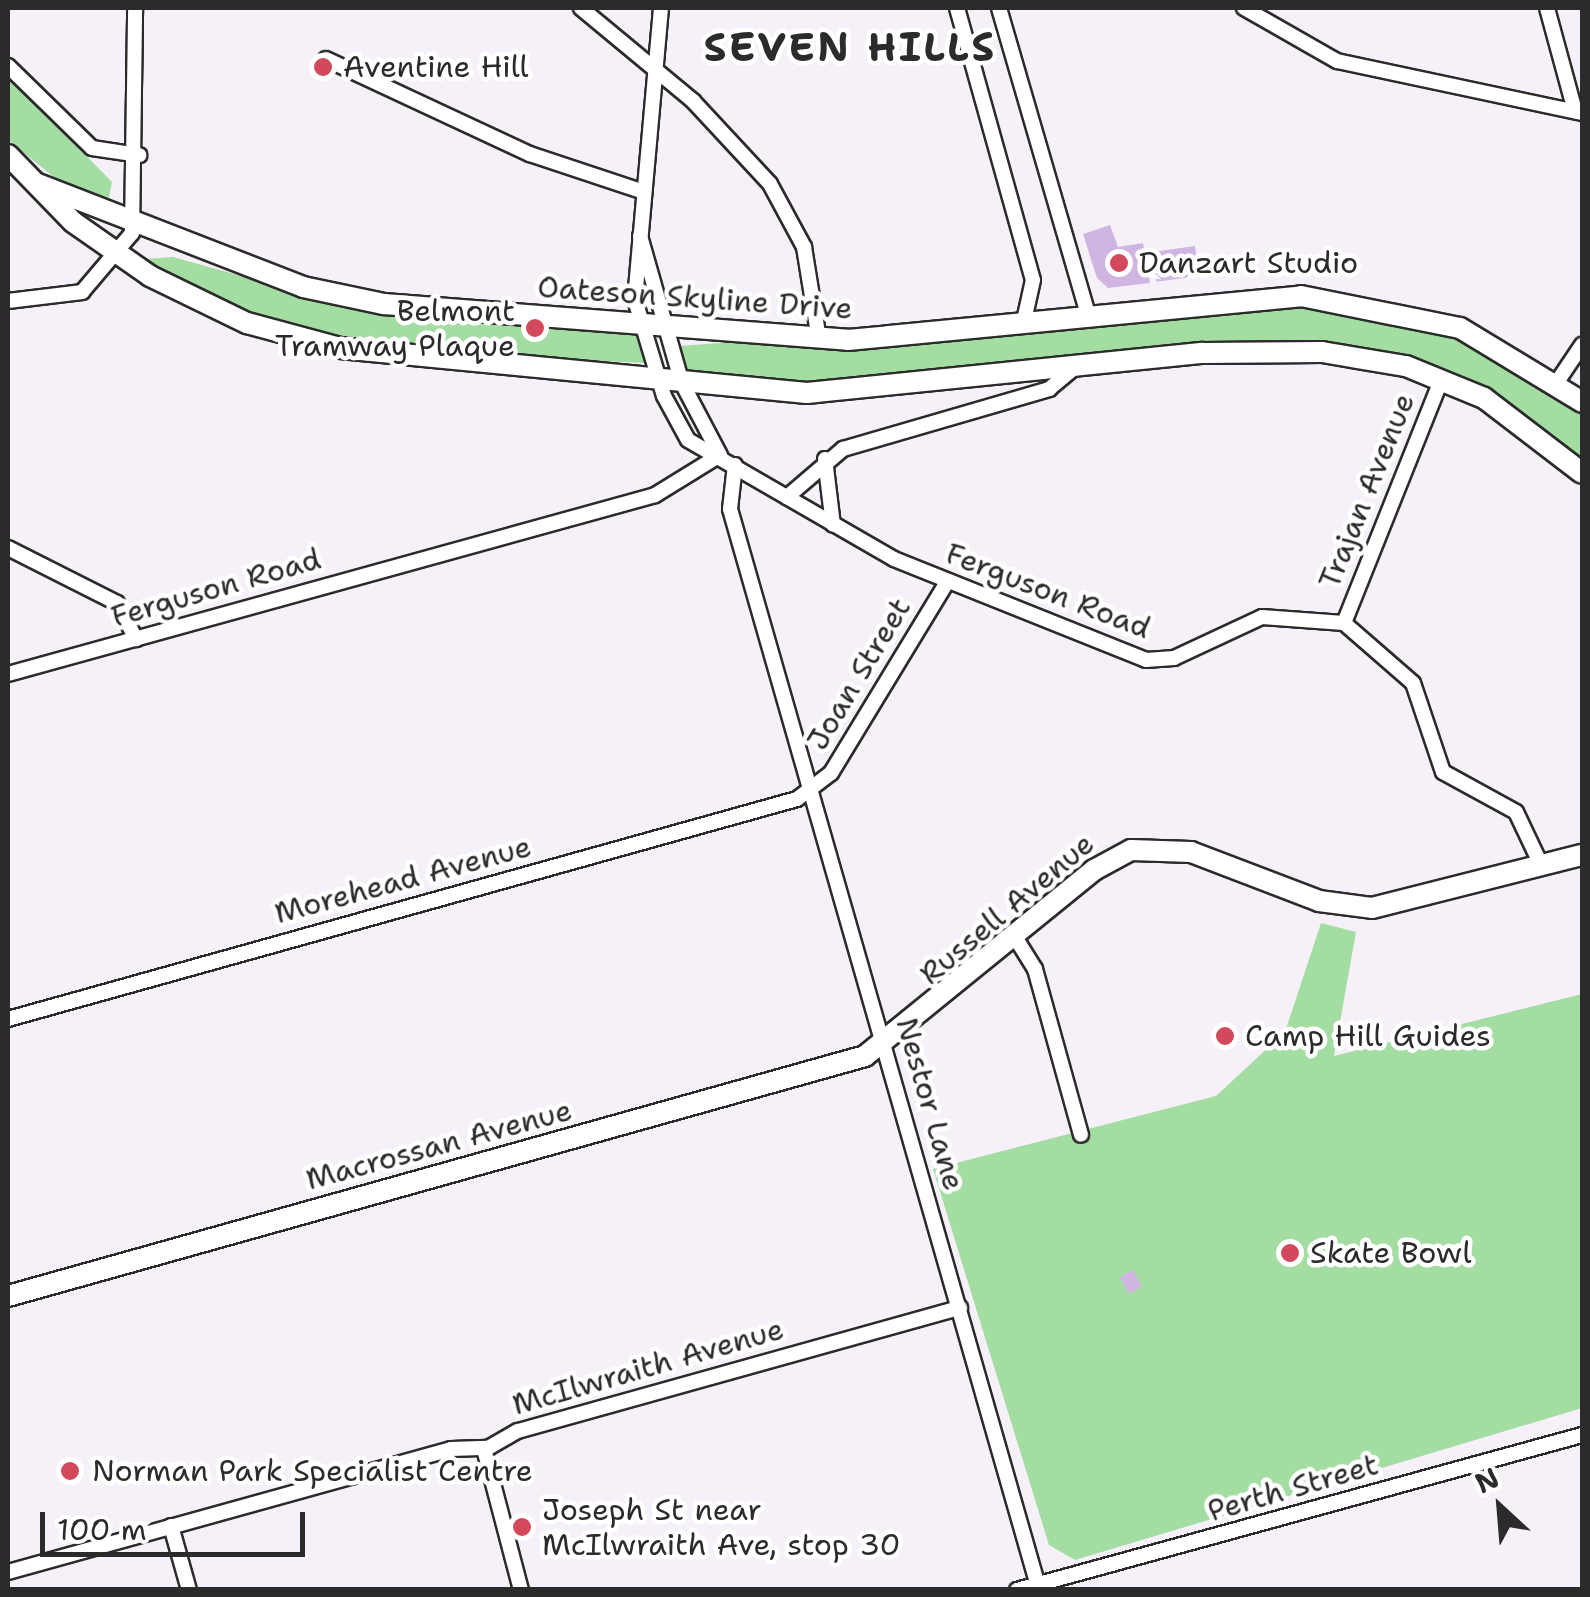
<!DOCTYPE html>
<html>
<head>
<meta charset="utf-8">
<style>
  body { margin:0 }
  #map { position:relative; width:1590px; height:1597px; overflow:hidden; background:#f6f0f9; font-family:"Shantell Sans",sans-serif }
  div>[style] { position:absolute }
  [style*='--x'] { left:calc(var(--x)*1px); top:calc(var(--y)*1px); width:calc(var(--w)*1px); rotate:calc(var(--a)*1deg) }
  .green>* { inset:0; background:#a3dda2 }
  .building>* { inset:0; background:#d0b5e3; transform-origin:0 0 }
  .roads { filter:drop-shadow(2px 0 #2b2b2b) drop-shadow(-2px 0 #2b2b2b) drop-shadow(0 2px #2b2b2b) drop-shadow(0 -2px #2b2b2b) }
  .street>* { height:14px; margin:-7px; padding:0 7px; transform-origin:7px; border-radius:7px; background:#fff }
  .secondary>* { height:20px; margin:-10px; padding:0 10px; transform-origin:10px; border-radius:10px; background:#fff }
  .dots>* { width:28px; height:28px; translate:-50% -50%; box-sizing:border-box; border:5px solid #fff; border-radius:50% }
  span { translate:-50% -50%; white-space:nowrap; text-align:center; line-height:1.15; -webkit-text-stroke:9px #fff; paint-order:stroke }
  .poi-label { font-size:30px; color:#2b2b2b }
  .left { translate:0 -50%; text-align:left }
  .right { translate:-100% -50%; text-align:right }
  .street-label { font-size:30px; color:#2b2b2b }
  .district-label { font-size:40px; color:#2b2b2b; font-weight:700; letter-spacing:2.5px }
  .frame { position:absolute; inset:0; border:10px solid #2b2b2b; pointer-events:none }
  .north { position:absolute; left:1450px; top:1457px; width:100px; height:100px; -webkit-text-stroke:8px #fff; paint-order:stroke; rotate:334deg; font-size:28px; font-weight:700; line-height:40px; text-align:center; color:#2b2b2b }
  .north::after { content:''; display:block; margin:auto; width:35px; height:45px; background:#2b2b2b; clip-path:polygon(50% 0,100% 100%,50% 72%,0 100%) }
  .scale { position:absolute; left:40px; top:1512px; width:265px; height:45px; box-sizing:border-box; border:5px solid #2b2b2b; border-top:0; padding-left:12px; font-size:30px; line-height:35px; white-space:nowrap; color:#2b2b2b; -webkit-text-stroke:8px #fff; paint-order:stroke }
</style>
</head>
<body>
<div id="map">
  <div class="green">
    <i style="clip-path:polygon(8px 76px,112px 182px,109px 198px,60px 182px,8px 140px)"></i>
    <i style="clip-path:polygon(173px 257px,314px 296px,636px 333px,645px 363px,402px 352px,280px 330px,144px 259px)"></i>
    <i style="clip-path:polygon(1287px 301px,1450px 330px,1582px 411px,1582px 464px,1512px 408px,1354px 349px,827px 387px,688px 376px,679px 346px)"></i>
    <i style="clip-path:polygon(1321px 923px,1356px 932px,1334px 1056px,1582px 994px,1582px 1408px,1075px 1560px,1049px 1545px,933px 1169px,1216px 1096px,1285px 1032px)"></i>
  </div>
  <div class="building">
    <i style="clip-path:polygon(1110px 225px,1118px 247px,1143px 243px,1150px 283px,1108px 288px,1097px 278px,1083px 234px)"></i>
    <i style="left:1195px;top:246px;width:30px;height:43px;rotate:82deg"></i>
    <i style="left:1133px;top:1270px;width:19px;height:15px;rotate:62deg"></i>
  </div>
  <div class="roads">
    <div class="street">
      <i style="--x:581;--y:8;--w:146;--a:39.7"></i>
      <i style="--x:693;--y:101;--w:113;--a:47.1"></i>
      <i style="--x:770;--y:184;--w:72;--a:61.6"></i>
      <i style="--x:804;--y:247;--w:94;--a:80.8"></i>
      <i style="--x:661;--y:8;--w:293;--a:95.1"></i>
      <i style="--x:635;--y:300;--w:100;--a:73.2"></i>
      <i style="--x:664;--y:396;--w:50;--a:61.4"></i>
      <i style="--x:688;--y:440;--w:238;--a:30"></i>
      <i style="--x:894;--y:559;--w:271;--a:21.8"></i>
      <i style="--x:1146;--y:660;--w:28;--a:-4"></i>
      <i style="--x:1174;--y:658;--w:97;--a:-25"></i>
      <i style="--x:1262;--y:617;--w:82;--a:4.2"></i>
      <i style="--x:1344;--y:623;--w:91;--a:41"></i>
      <i style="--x:1413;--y:683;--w:94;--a:71.4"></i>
      <i style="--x:1443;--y:772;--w:83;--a:28.7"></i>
      <i style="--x:1516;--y:812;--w:59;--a:64.7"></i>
      <i style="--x:957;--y:8;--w:282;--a:74.4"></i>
      <i style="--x:1033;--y:280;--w:46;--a:102.5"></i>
      <i style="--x:999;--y:8;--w:323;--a:73.8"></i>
      <i style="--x:1244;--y:8;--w:107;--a:29.7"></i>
      <i style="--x:1337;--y:61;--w:250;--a:12"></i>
      <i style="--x:1547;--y:8;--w:107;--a:74.8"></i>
      <i style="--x:326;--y:59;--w:225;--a:25"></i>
      <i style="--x:530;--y:154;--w:120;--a:18.4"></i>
      <i style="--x:8;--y:66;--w:117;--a:44.3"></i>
      <i style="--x:92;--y:148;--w:48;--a:8.5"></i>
      <i style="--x:640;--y:236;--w:153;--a:74.1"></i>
      <i style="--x:682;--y:383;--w:81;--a:62.2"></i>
      <i style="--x:8;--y:301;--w:75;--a:-6.9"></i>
      <i style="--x:82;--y:292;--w:77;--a:-49.7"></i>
      <i style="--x:132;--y:233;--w:225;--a:-89.2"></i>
      <i style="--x:1557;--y:382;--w:45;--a:-56"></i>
      <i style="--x:825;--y:459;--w:66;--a:83.1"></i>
      <i style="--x:735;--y:465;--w:44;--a:96.5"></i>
      <i style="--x:730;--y:509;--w:1120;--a:74.04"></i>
      <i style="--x:787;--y:497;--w:74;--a:-40.6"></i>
      <i style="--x:843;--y:449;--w:215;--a:-16.2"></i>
      <i style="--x:1049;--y:389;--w:33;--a:-40"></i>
      <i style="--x:8;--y:548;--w:122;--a:26.8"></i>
      <i style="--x:117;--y:603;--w:41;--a:62.2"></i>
      <i style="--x:1344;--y:623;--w:262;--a:-68.2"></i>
      <i style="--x:8;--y:674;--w:671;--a:-15.46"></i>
      <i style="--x:655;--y:495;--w:76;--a:-31.6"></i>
      <i style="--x:1015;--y:937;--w:38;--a:58"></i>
      <i style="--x:1035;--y:969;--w:172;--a:74.5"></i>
      <i style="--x:8;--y:1019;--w:819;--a:-15.58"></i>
      <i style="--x:797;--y:799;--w:43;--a:-37.4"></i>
      <i style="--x:831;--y:773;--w:223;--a:-58.7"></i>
      <i style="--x:484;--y:1449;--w:146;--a:75.3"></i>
      <i style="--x:171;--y:1526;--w:66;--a:74.3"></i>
      <i style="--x:8;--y:1572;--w:460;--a:-15.5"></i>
      <i style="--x:451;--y:1449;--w:37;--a:-2"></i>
      <i style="--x:488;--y:1448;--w:34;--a:-30"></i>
      <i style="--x:518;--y:1431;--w:459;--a:-15.6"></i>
      <i style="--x:1017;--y:1590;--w:586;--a:-15.34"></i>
    </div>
    <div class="secondary">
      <i style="--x:8;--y:155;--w:93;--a:45.9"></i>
      <i style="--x:73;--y:222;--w:94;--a:35"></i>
      <i style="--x:150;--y:276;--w:108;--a:25.9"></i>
      <i style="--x:247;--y:323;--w:96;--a:15"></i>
      <i style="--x:340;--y:348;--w:469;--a:5.5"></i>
      <i style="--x:807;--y:393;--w:398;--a:-5.8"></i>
      <i style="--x:1203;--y:353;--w:119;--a:-0.5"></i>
      <i style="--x:1322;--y:352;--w:85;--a:9.5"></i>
      <i style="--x:1406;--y:366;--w:84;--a:22.3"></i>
      <i style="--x:1484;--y:398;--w:123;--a:37.4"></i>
      <i style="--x:38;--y:184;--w:284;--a:21.2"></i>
      <i style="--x:303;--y:287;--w:83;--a:11.9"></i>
      <i style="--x:384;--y:304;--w:465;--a:4.4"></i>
      <i style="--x:848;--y:340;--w:455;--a:-5.5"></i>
      <i style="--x:1301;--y:296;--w:162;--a:11.4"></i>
      <i style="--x:1460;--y:328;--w:143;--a:31.2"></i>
      <i style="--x:8;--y:1296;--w:890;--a:-15.64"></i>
      <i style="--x:865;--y:1056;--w:295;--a:-39.1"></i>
      <i style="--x:1094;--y:870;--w:42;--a:-28.4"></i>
      <i style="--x:1131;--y:850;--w:60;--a:1.9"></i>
      <i style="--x:1191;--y:852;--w:137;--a:20.9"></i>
      <i style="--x:1319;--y:901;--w:53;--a:7.5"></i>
      <i style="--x:1372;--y:908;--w:217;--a:-14.2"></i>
    </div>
  </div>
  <div class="dots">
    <i style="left:323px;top:67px;background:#d1495b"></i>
    <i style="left:1119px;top:263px;background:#d1495b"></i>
    <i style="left:535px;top:328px;background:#d1495b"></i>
    <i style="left:1225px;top:1036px;background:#d1495b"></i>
    <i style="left:1290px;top:1253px;background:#d1495b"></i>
    <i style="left:70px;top:1471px;background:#d1495b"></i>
    <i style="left:522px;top:1527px;background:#d1495b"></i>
  </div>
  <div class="poi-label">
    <span class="left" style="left:343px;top:67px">Aventine Hill</span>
    <span class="left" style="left:1139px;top:263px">Danzart Studio</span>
    <span class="right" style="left:515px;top:328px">Belmont<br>Tramway Plaque</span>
    <span class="left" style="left:1245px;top:1036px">Camp Hill Guides</span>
    <span class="left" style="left:1310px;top:1253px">Skate Bowl</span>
    <span class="left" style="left:92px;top:1471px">Norman Park Specialist Centre</span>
    <span class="left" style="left:542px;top:1527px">Joseph St near<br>McIlwraith Ave, stop 30</span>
  </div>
  <div class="street-label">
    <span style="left:695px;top:298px;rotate:4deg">Oateson Skyline Drive</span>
    <span style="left:1367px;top:491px;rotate:-68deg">Trajan Avenue</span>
    <span style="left:216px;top:588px;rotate:-16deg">Ferguson Road</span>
    <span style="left:1048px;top:591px;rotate:21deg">Ferguson Road</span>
    <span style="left:859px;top:674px;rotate:-59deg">Joan Street</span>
    <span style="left:403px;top:880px;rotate:-15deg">Morehead Avenue</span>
    <span style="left:1007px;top:909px;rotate:-40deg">Russell Avenue</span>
    <span style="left:930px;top:1104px;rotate:74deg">Nestor Lane</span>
    <span style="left:439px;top:1145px;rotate:-15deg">Macrossan Avenue</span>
    <span style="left:648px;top:1367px;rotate:-16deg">McIlwraith Avenue</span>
    <span style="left:1293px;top:1488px;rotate:-16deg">Perth Street</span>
  </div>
  <div class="district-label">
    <span style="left:850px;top:47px">SEVEN HILLS</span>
  </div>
  <div class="frame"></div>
  <div class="north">N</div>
  <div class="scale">100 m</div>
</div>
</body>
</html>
